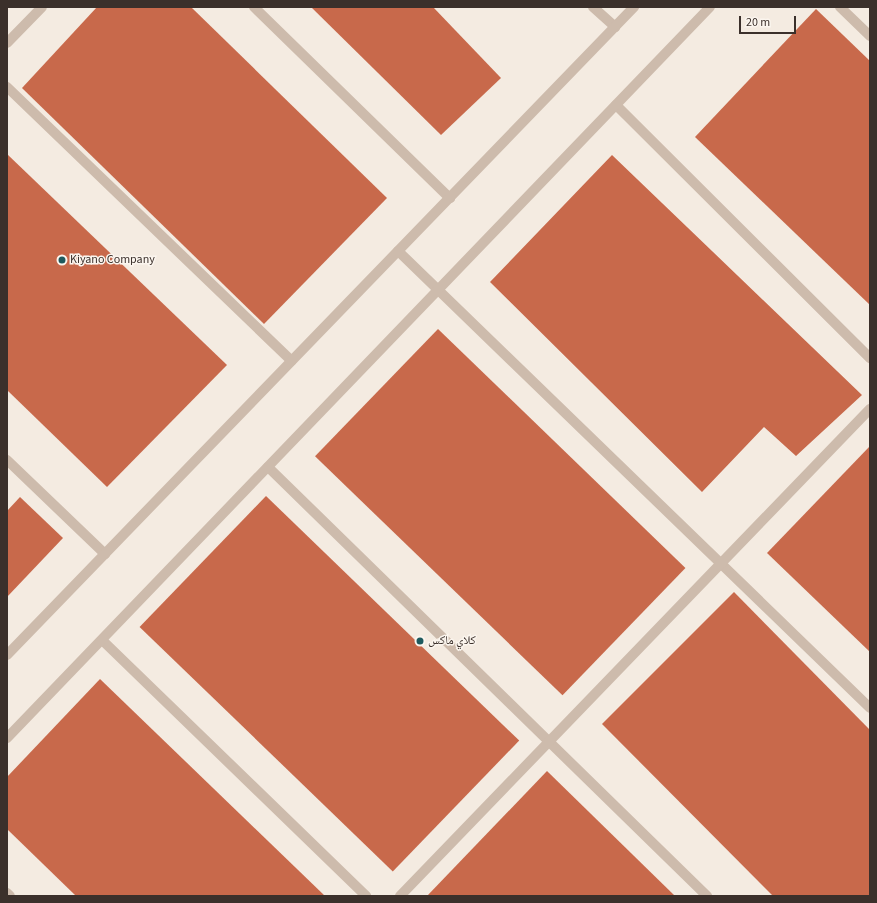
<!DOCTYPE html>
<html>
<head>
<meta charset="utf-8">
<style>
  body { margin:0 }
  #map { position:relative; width:877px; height:903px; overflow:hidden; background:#f4ebe1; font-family:"Source Sans 3","Noto Naskh Arabic",sans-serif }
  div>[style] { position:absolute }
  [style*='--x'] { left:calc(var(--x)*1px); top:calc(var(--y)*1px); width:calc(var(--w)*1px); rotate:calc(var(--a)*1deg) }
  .building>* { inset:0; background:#c8694b; transform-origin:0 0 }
  .minor>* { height:10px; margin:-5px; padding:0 5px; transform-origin:5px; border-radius:5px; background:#cdbbac }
  .dots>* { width:11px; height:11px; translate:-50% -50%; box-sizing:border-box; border:2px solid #fbf5ee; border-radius:50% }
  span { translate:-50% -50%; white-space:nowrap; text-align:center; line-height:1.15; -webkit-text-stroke:3px #fbf5ee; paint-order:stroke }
  .poi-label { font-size:12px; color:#3b302b }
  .left { translate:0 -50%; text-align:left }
  .frame { position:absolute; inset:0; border:8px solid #3b302b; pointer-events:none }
  .scale { position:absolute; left:739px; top:16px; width:57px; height:18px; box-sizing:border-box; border:2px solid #3b302b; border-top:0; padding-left:5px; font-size:12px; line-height:14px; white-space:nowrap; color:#3b302b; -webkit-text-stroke:3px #fbf5ee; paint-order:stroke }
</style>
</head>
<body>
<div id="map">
  <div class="building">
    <i style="clip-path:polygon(97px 7px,191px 7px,387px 198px,264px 324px,22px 88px)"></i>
    <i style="clip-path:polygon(311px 7px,433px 7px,501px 78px,441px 135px)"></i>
    <i style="clip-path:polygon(816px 9px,870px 61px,870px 305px,695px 137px)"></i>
    <i style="clip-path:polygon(7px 154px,227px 365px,107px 487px,7px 390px)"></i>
    <i style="clip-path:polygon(612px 155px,862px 395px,796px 456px,764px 427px,702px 492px,490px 282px)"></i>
    <i style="left:438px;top:329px;width:344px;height:177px;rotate:44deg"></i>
    <i style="clip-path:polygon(870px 446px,870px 652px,767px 553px)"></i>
    <i style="left:266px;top:496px;width:352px;height:182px;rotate:44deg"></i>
    <i style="clip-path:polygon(20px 497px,63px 538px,7px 597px,7px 511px)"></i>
    <i style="clip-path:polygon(734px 592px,870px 730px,870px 896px,773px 896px,602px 724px)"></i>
    <i style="clip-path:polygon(100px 679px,325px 896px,76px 896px,7px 829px,7px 777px)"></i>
    <i style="clip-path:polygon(547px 771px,675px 896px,427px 896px)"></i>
  </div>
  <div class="minor">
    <i style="--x:254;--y:7;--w:274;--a:44.3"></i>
    <i style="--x:593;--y:7;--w:30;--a:42"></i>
    <i style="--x:840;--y:7;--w:42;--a:44"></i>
    <i style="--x:7;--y:43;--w:50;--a:-45.8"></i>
    <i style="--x:7;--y:87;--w:395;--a:43.9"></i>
    <i style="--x:616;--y:105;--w:359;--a:44.9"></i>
    <i style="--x:398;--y:251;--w:657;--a:44.07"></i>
    <i style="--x:7;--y:460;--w:136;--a:43.8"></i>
    <i style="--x:268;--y:467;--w:614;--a:44.34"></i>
    <i style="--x:102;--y:640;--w:368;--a:44.1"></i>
    <i style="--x:7;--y:655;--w:902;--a:-45.94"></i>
    <i style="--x:7;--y:738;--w:1014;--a:-46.12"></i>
    <i style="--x:7;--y:893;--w:4;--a:45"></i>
    <i style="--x:400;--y:896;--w:677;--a:-46.02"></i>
  </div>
  <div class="dots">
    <i style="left:62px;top:260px;background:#1f5a5e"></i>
    <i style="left:420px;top:641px;background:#1f5a5e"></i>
  </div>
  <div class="poi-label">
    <span class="left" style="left:70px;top:260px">Kiyano Company</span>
    <span class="left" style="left:428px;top:641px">كلاي ماكس</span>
  </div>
  <div class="frame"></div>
  <div class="scale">20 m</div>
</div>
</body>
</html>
